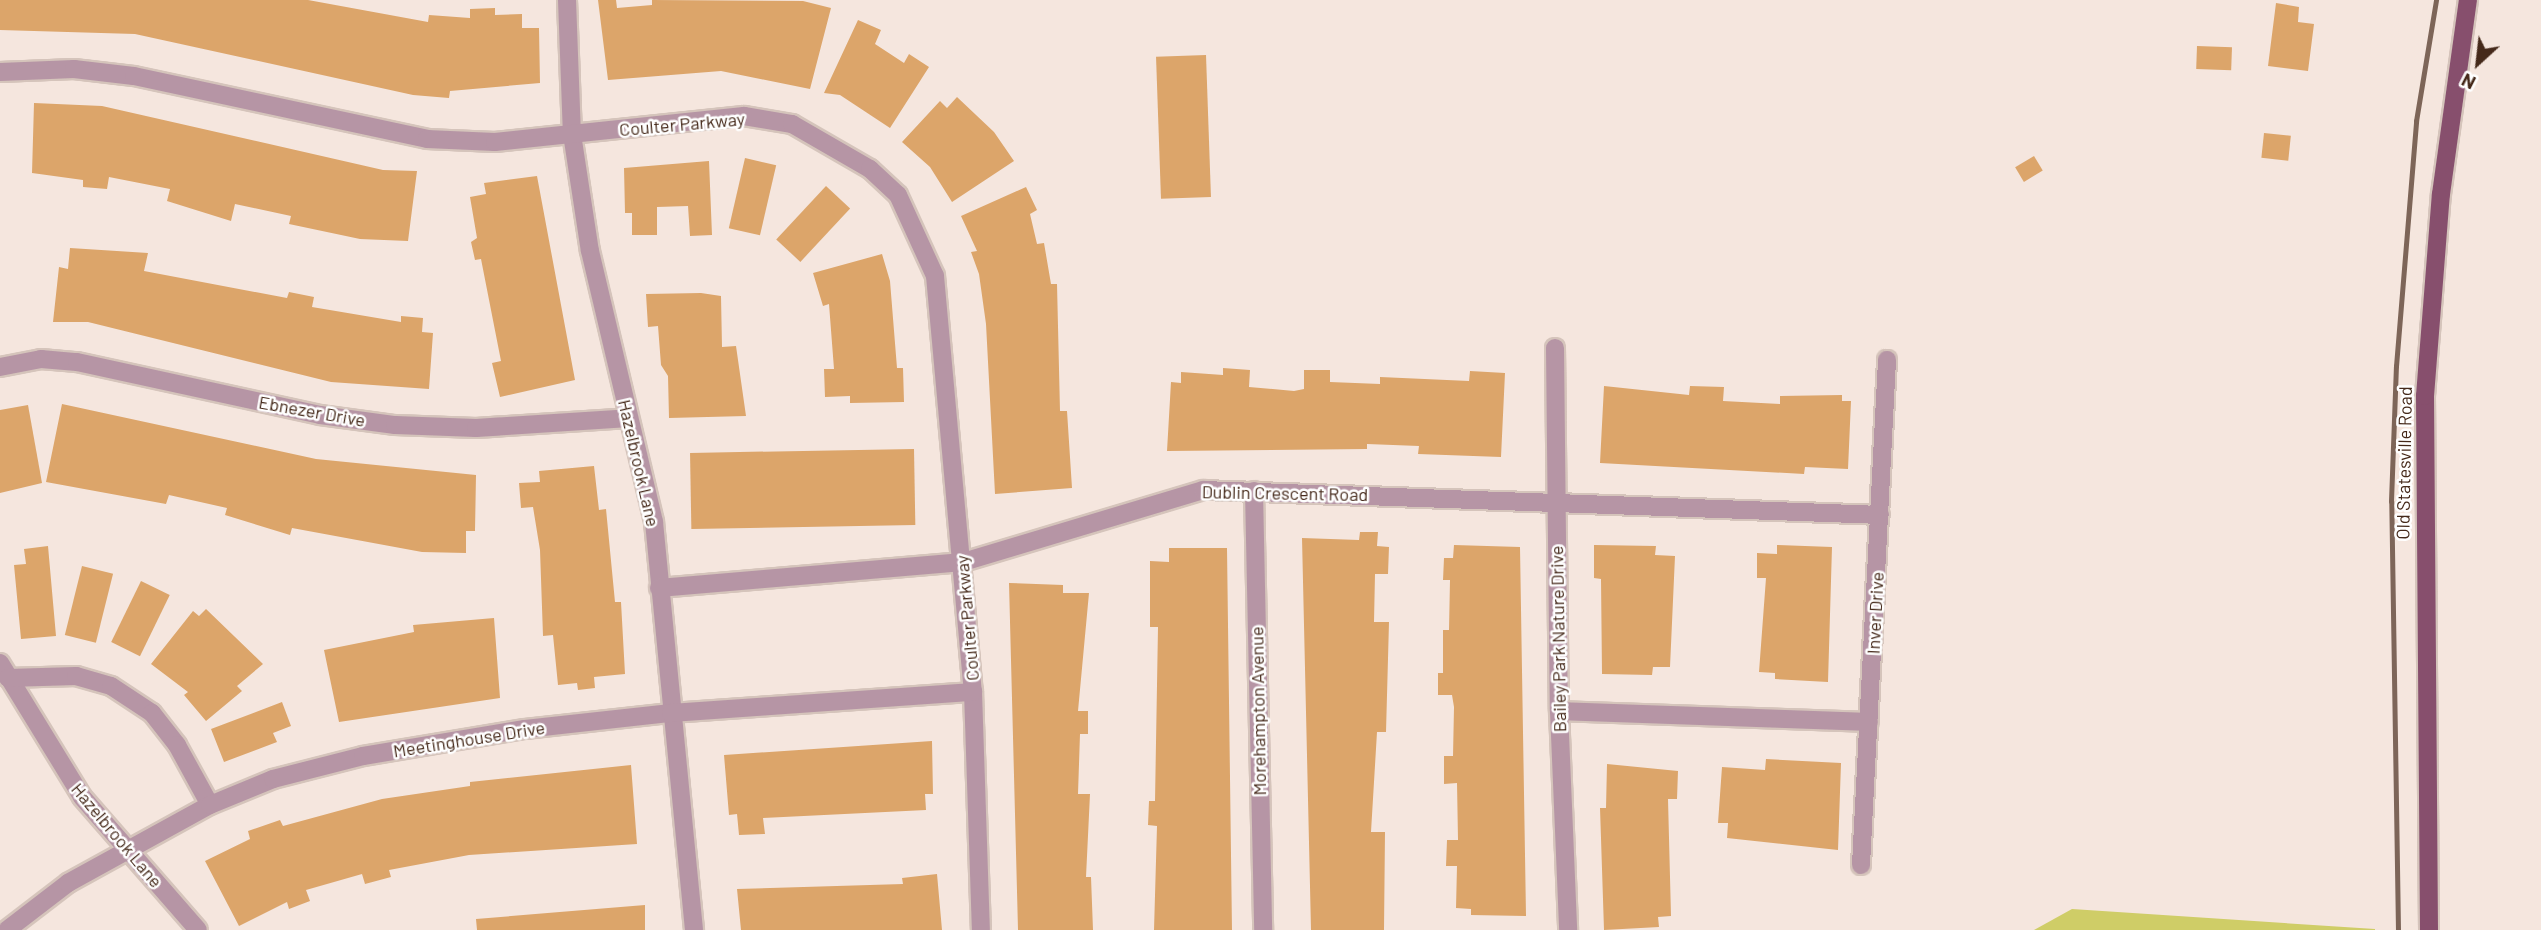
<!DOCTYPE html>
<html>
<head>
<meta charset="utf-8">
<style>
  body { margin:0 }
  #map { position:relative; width:2541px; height:930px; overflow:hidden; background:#f5e6de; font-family:Barlow,sans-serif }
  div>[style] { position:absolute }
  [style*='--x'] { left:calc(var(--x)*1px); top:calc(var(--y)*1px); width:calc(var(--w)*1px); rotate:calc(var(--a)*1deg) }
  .green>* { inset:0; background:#cfcd67 }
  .building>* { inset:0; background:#dca56a; transform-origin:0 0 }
  .roads { filter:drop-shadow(2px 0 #d5c4bb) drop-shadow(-2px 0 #d5c4bb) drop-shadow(0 2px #d5c4bb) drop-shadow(0 -2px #d5c4bb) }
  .minor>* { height:18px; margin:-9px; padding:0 9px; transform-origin:9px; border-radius:9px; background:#b695a5 }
  .major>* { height:18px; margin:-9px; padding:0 9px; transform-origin:9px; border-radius:9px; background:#874f6d }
  .rail>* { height:5px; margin:-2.5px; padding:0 2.5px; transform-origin:2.5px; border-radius:2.5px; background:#7d6558 }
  span { translate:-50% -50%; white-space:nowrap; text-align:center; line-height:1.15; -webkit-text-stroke:5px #fff; paint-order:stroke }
  .street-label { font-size:18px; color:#45291a }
  .north { position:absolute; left:2443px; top:28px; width:70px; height:70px; -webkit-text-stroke:5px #fff; paint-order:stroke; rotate:207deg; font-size:19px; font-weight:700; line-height:28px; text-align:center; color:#45291a }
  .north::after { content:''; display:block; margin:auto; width:24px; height:32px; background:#45291a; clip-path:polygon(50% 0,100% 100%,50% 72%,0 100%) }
</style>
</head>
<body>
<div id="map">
  <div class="green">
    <i style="clip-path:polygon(2072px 909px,2375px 929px,2375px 930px,2034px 930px)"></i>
  </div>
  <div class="building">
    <i style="clip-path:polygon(0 0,308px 0,428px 22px,429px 15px,470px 18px,470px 9px,495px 8px,495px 15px,522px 14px,522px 28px,539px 28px,540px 83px,450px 91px,449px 98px,413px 95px,135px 34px,0 30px)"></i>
    <i style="clip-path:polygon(598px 0,616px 0,617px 8px,652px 5px,652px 0,803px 1px,831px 8px,810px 89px,721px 71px,608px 80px)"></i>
    <i style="clip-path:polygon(2276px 3px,2299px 7px,2298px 22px,2314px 24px,2308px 71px,2268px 66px)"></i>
    <i style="clip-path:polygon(858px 20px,881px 30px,875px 44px,904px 63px,909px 54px,929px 67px,890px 128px,840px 95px,824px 93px)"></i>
    <i style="left:2197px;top:46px;width:35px;height:23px;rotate:2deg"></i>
    <i style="left:1206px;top:55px;width:142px;height:50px;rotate:88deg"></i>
    <i style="clip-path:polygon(957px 97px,994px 132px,1014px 161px,952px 202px,930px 167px,902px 142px,940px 101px,947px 108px)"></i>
    <i style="clip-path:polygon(34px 103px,102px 106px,383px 170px,417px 171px,408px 241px,360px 239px,289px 224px,291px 216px,235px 204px,231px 221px,167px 201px,170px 189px,109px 177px,107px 189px,83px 187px,83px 180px,32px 173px)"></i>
    <i style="left:2264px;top:133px;width:27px;height:25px;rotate:6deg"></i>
    <i style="left:2034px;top:156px;width:17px;height:22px;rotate:59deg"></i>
    <i style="left:745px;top:158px;width:32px;height:72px;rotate:13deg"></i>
    <i style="clip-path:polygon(709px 161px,712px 235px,690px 236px,688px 206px,657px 207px,657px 235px,632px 235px,632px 213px,625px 213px,624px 168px)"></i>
    <i style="clip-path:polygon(537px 176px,575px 380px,500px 397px,492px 363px,501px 361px,481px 259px,475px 260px,471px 242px,477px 238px,470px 197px,486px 194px,484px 183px)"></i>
    <i style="left:826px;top:186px;width:33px;height:73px;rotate:43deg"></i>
    <i style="clip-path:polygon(1026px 187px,1037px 210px,1030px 214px,1037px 244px,1044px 243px,1051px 284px,1057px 284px,1060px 411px,1067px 411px,1072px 488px,995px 494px,986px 324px,979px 274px,971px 252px,977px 251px,961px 216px)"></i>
    <i style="clip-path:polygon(70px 248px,148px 253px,144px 271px,287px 298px,289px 292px,314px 297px,312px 307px,401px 322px,401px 316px,423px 318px,422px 332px,433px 333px,429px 389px,331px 382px,88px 322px,53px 322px,59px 267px,68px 269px)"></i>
    <i style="clip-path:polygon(882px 254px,890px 281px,897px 368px,903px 368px,904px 402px,850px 403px,850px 396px,825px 397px,824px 369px,834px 369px,829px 304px,823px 306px,813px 273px)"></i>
    <i style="clip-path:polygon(701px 293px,721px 296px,722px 347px,736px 346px,746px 416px,669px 418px,668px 376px,661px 365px,658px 326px,648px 327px,646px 294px)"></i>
    <i style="clip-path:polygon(1223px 368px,1250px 370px,1249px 387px,1294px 391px,1304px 389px,1304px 370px,1330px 370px,1330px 382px,1380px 384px,1380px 377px,1469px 381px,1470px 371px,1505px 373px,1501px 457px,1418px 454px,1419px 446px,1367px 444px,1367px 449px,1167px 451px,1171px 382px,1181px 383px,1181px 372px,1223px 375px)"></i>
    <i style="clip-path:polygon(1604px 386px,1689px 395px,1690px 386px,1724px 387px,1723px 401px,1780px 404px,1780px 396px,1842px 395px,1842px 401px,1851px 401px,1848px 469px,1805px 467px,1804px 474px,1600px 463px)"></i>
    <i style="clip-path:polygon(62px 404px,316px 459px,476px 475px,475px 531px,466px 531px,466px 553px,422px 552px,292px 528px,290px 535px,225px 515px,227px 508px,169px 495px,166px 504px,46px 482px)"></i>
    <i style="clip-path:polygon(28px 405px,42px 483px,0 493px,0 410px)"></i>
    <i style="left:914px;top:449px;width:76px;height:224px;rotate:89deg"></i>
    <i style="clip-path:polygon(594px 466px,599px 510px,606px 509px,615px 602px,621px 602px,625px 674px,594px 677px,595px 688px,578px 690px,577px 683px,558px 685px,553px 635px,543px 636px,540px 550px,533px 507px,521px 508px,519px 483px,540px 482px,539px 471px)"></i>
    <i style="clip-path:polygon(1360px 532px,1378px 532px,1377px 546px,1389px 547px,1388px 574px,1375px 574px,1374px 622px,1389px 622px,1386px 732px,1377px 732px,1371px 832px,1385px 832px,1384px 930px,1311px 930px,1302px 538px,1359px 540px)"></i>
    <i style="clip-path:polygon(1454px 545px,1520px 547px,1526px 916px,1471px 915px,1471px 909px,1456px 908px,1457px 866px,1446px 866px,1447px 840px,1458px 840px,1457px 783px,1444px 784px,1444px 756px,1453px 756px,1454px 707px,1452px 695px,1438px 695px,1438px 673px,1443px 673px,1443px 630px,1449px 630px,1450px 580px,1443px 580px,1444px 558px,1453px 558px)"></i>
    <i style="clip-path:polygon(1594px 545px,1656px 546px,1655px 555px,1675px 556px,1670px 667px,1653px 667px,1652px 675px,1602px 674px,1601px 579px,1594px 578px)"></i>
    <i style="clip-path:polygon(1777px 545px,1832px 547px,1828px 682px,1775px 679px,1775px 673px,1759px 672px,1766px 578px,1757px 578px,1757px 553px,1777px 554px)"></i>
    <i style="clip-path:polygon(48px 546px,56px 636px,21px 639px,14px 565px,26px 564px,24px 549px)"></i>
    <i style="clip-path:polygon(1169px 548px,1227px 548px,1232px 930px,1154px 930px,1157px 826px,1148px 825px,1149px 801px,1155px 801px,1158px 627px,1150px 627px,1150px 561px,1169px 562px)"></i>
    <i style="left:82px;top:566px;width:32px;height:71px;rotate:14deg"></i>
    <i style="left:141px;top:581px;width:32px;height:68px;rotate:26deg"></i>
    <i style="clip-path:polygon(1009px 583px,1063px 585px,1063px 593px,1089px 593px,1078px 711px,1088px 711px,1088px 734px,1080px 734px,1078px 794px,1090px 794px,1086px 877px,1091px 877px,1093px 930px,1018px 930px)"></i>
    <i style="clip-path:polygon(206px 609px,263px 664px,237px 686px,242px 691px,206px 721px,184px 695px,188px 692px,151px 664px,193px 611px,199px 616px)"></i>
    <i style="clip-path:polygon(494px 618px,500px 698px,339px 722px,324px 650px,414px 632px,413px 625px)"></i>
    <i style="clip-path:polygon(282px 702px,291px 726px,273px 733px,277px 742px,224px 762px,211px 729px)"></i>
    <i style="clip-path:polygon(932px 741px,933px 794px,925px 794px,926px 810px,763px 818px,765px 834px,739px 835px,737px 814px,729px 815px,724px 755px)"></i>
    <i style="clip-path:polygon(1766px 759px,1841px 763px,1838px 850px,1727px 838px,1728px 823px,1718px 823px,1722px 767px,1765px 770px)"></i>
    <i style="clip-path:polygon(1607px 764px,1678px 771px,1677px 799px,1668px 799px,1671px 916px,1658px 917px,1659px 927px,1604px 930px,1600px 808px,1606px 808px)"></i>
    <i style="clip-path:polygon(631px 765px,637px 844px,469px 855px,389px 870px,391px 877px,365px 884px,362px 874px,306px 890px,310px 901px,289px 909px,287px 902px,239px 926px,205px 861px,250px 839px,248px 831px,280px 820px,283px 826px,382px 799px,470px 786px,470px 782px)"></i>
    <i style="clip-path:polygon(937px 874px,942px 930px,741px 930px,737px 889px,903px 884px,902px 878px)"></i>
    <i style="clip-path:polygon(645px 905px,645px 930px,477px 930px,476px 919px)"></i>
  </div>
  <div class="roads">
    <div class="minor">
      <i style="--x:567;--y:0;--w:134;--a:87.9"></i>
      <i style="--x:572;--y:134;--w:118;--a:81.3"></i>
      <i style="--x:590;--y:251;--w:278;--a:76.7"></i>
      <i style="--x:654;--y:522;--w:410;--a:84.4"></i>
      <i style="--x:0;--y:72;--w:74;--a:-2.3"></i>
      <i style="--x:74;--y:69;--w:60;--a:6.7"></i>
      <i style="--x:134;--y:76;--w:300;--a:12.1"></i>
      <i style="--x:427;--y:139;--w:68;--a:2.5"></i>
      <i style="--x:495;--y:142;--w:250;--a:-6"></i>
      <i style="--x:744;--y:116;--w:49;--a:9.5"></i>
      <i style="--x:792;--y:124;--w:90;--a:30"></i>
      <i style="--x:870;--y:169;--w:38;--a:43"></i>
      <i style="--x:898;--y:195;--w:89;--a:65.4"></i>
      <i style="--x:935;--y:276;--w:418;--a:84.8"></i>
      <i style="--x:973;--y:692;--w:238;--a:88.1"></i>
      <i style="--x:1555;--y:348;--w:363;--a:89.4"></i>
      <i style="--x:1559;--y:711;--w:219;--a:87.6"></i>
      <i style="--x:0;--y:367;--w:42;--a:-11"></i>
      <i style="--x:41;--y:359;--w:36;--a:5"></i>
      <i style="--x:77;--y:362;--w:249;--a:12.3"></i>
      <i style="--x:320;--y:415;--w:76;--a:7.6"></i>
      <i style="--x:395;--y:425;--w:81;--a:2.1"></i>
      <i style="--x:476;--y:428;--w:153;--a:-3.7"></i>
      <i style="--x:1254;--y:491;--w:439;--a:88.8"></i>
      <i style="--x:659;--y:588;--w:305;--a:-4.9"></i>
      <i style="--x:963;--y:562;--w:251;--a:-16.7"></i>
      <i style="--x:1203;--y:490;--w:677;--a:2.11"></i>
      <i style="--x:0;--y:663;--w:157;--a:58.5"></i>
      <i style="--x:82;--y:797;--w:176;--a:48.9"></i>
      <i style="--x:8;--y:678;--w:68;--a:-1.7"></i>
      <i style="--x:76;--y:676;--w:36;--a:16"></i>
      <i style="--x:111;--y:686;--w:49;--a:33.4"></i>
      <i style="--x:152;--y:713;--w:41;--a:52"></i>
      <i style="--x:177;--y:745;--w:68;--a:61.2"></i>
      <i style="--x:1559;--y:711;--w:310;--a:2"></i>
      <i style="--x:1861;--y:865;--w:506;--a:-87.05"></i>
      <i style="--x:7;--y:930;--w:77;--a:-37.6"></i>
      <i style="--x:68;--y:883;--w:162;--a:-28.8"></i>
      <i style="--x:210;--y:805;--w:68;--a:-22.4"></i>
      <i style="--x:273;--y:779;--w:93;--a:-14.3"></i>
      <i style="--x:363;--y:756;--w:164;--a:-9.5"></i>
      <i style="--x:525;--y:729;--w:147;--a:-6.3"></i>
      <i style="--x:671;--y:713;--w:303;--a:-4"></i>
    </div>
    <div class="major">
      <i style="--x:2429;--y:930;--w:534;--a:-90.43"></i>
      <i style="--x:2425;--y:396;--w:203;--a:-85.5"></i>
      <i style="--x:2441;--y:194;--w:196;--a:-82.1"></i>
    </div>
  </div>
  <div class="rail">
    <i style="--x:2398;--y:930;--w:429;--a:-90.9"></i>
    <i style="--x:2391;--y:501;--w:135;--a:-87.9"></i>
    <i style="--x:2396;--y:366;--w:246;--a:-85.3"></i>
    <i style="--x:2416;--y:121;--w:123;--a:-80.6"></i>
  </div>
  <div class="street-label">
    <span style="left:682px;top:124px;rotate:-5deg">Coulter Parkway</span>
    <span style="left:312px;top:411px;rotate:10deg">Ebnezer Drive</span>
    <span style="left:639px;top:463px;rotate:77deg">Hazelbrook Lane</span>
    <span style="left:2404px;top:463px;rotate:-89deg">Old Statesville Road</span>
    <span style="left:1285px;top:493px;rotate:1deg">Dublin Crescent Road</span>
    <span style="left:1875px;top:613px;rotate:-87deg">Inver Drive</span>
    <span style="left:967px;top:618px;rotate:-95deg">Coulter Parkway</span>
    <span style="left:1558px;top:639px;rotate:-91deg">Bailey Park Nature Drive</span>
    <span style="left:1258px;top:711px;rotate:-91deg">Morehampton Avenue</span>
    <span style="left:469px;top:739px;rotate:-9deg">Meetinghouse Drive</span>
    <span style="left:117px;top:835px;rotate:50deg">Hazelbrook Lane</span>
  </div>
  <div class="north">N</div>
</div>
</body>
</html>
